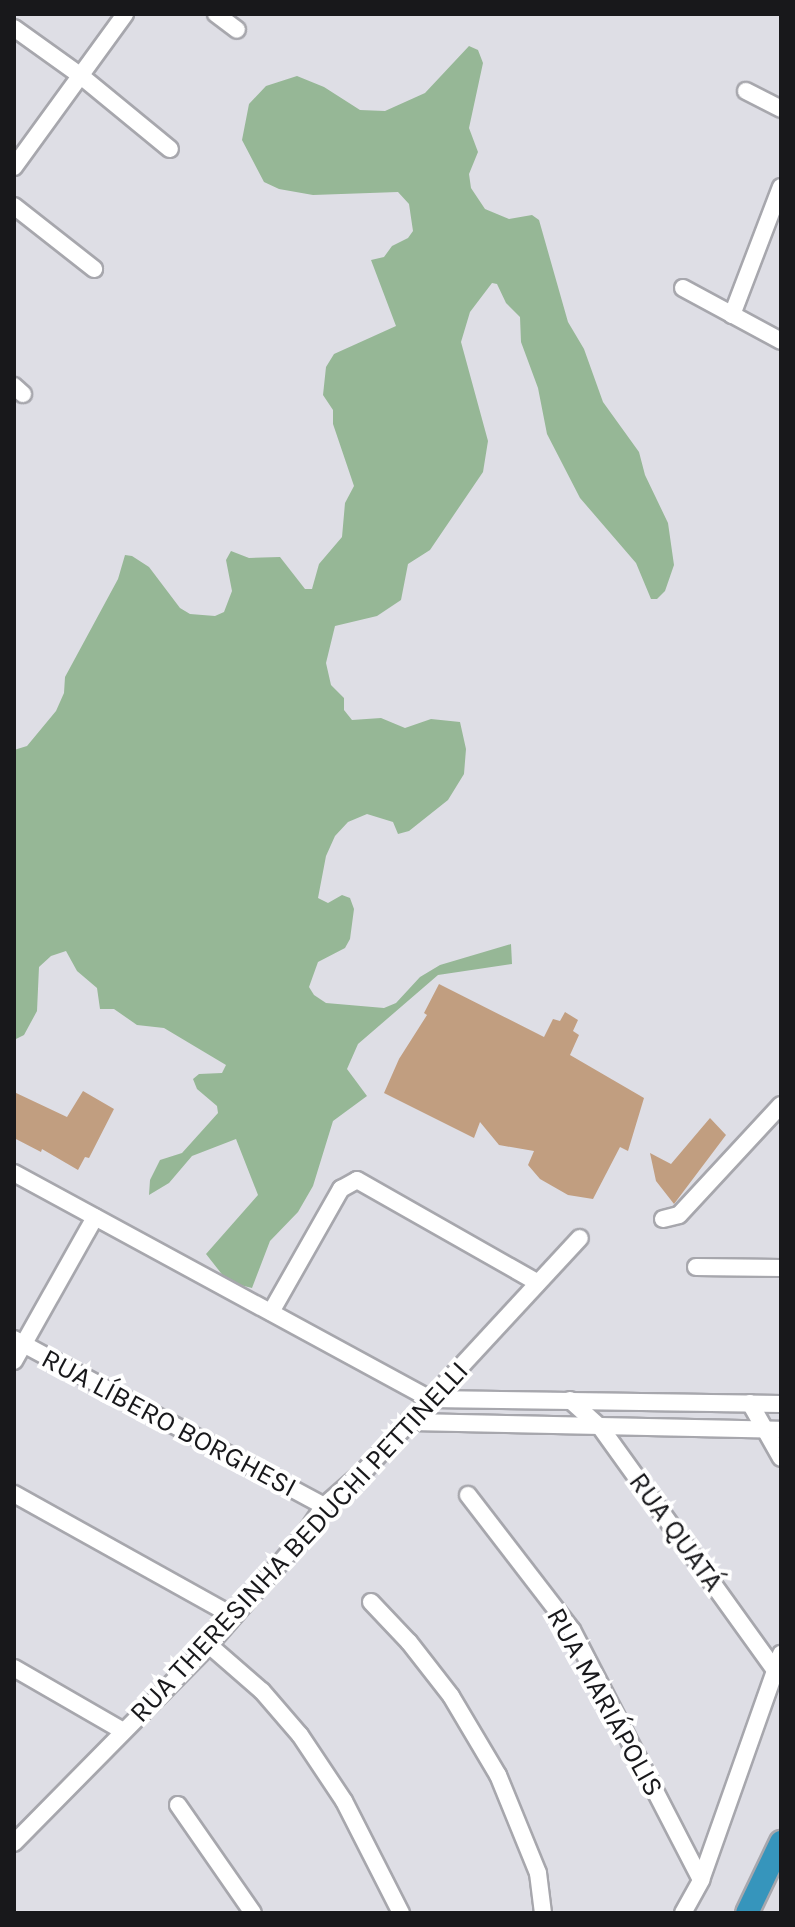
<!DOCTYPE html>
<html>
<head>
<meta charset="utf-8">
<style>
  body { margin:0 }
  #map { position:relative; width:795px; height:1927px; overflow:hidden; background:#dedee5; font-family:Karla,sans-serif }
  div>[style] { position:absolute }
  [style*='--x'] { left:calc(var(--x)*1px); top:calc(var(--y)*1px); width:calc(var(--w)*1px); rotate:calc(var(--a)*1deg) }
  .forest>* { inset:0; background:#96b796 }
  .building>* { inset:0; background:#c19e80 }
  .roads { filter:drop-shadow(2px 0 #a7a7ad) drop-shadow(-2px 0 #a7a7ad) drop-shadow(0 2px #a7a7ad) drop-shadow(0 -2px #a7a7ad) }
  .minor>* { height:16px; margin:-8px; padding:0 8px; transform-origin:8px; border-radius:8px; background:#fff }
  .highway>* { height:22px; margin:-11px; padding:0 11px; transform-origin:11px; border-radius:11px; background:#3695bc }
  span { translate:-50% -50%; white-space:nowrap; text-align:center; line-height:1.15; -webkit-text-stroke:8px #fff; paint-order:stroke }
  .street-label { font-size:28px; color:#18181b }
  .frame { position:absolute; inset:0; border:16px solid #18181b; pointer-events:none }
</style>
</head>
<body>
<div id="map">
  <div class="forest">
    <i style="clip-path:polygon(469px 46px,478px 50px,483px 63px,469px 128px,478px 152px,469px 174px,471px 188px,485px 209px,509px 219px,532px 215px,539px 220px,568px 322px,584px 349px,603px 402px,639px 452px,645px 475px,668px 523px,674px 565px,665px 591px,657px 599px,651px 599px,636px 563px,580px 498px,547px 434px,538px 388px,521px 342px,520px 317px,506px 303px,497px 284px,492px 283px,470px 312px,461px 342px,488px 441px,483px 472px,430px 550px,408px 564px,401px 600px,377px 616px,335px 626px,326px 663px,331px 685px,344px 698px,344px 710px,352px 720px,381px 718px,405px 728px,431px 719px,460px 722px,466px 749px,464px 774px,448px 800px,409px 831px,398px 834px,393px 822px,367px 814px,348px 822px,335px 836px,326px 856px,318px 898px,328px 903px,342px 895px,350px 898px,354px 909px,350px 939px,345px 948px,318px 962px,309px 987px,314px 995px,326px 1003px,384px 1008px,396px 1003px,420px 977px,440px 965px,511px 944px,512px 964px,438px 975px,358px 1044px,347px 1069px,367px 1096px,333px 1121px,313px 1186px,298px 1212px,270px 1241px,252px 1288px,228px 1282px,206px 1254px,258px 1195px,236px 1139px,192px 1156px,169px 1183px,149px 1195px,150px 1180px,160px 1160px,182px 1153px,218px 1113px,217px 1106px,197px 1089px,193px 1079px,199px 1074px,222px 1073px,226px 1065px,164px 1028px,137px 1025px,114px 1009px,100px 1009px,97px 988px,77px 971px,66px 951px,51px 956px,39px 967px,37px 1011px,24px 1035px,14px 1040px,14px 750px,27px 746px,56px 711px,64px 693px,65px 677px,118px 579px,125px 555px,132px 556px,149px 567px,180px 608px,190px 614px,215px 616px,224px 612px,232px 591px,226px 560px,231px 551px,249px 558px,280px 557px,305px 589px,312px 589px,319px 564px,342px 537px,345px 503px,354px 486px,333px 424px,333px 410px,323px 395px,326px 367px,334px 354px,396px 326px,371px 260px,384px 257px,392px 246px,408px 238px,413px 231px,409px 204px,398px 192px,313px 195px,279px 189px,264px 182px,242px 140px,249px 104px,266px 86px,297px 76px,324px 87px,360px 110px,385px 111px,425px 93px)"></i>
  </div>
  <div class="building">
    <i style="clip-path:polygon(439px 984px,544px 1037px,553px 1019px,560px 1021px,565px 1012px,578px 1020px,573px 1031px,579px 1035px,570px 1055px,644px 1098px,628px 1151px,620px 1147px,593px 1199px,568px 1195px,540px 1179px,528px 1165px,534px 1151px,499px 1145px,480px 1122px,474px 1138px,384px 1093px,399px 1059px,427px 1015px,424px 1013px)"></i>
    <i style="clip-path:polygon(83px 1091px,114px 1109px,89px 1158px,85px 1157px,78px 1170px,42px 1149px,41px 1152px,14px 1138px,14px 1092px,67px 1117px)"></i>
    <i style="clip-path:polygon(710px 1118px,726px 1135px,674px 1204px,656px 1181px,650px 1153px,671px 1164px)"></i>
  </div>
  <div class="roads">
    <div class="minor">
      <i style="--x:216;--y:14;--w:26;--a:37"></i>
      <i style="--x:14;--y:28;--w:82;--a:35.6"></i>
      <i style="--x:81;--y:76;--w:115;--a:39.4"></i>
      <i style="--x:746;--y:91;--w:39;--a:27"></i>
      <i style="--x:14;--y:167;--w:189;--a:-54"></i>
      <i style="--x:14;--y:206;--w:102;--a:38.2"></i>
      <i style="--x:683;--y:288;--w:111;--a:28.4"></i>
      <i style="--x:732;--y:315;--w:137;--a:-69.1"></i>
      <i style="--x:14;--y:386;--w:12;--a:42"></i>
      <i style="--x:14;--y:1173;--w:474;--a:28.5"></i>
      <i style="--x:431;--y:1399;--w:350;--a:0.8"></i>
      <i style="--x:663;--y:1219;--w:16;--a:-14"></i>
      <i style="--x:679;--y:1215;--w:150;--a:-47.2"></i>
      <i style="--x:696;--y:1267;--w:85;--a:0.7"></i>
      <i style="--x:271;--y:1312;--w:142;--a:-60.4"></i>
      <i style="--x:341;--y:1189;--w:18;--a:-29"></i>
      <i style="--x:357;--y:1180;--w:208;--a:29.6"></i>
      <i style="--x:14;--y:1339;--w:352;--a:28.3"></i>
      <i style="--x:14;--y:1361;--w:165;--a:-60.6"></i>
      <i style="--x:570;--y:1400;--w:42;--a:42.1"></i>
      <i style="--x:601;--y:1428;--w:298;--a:54.3"></i>
      <i style="--x:750;--y:1403;--w:63;--a:60.6"></i>
      <i style="--x:408;--y:1422;--w:373;--a:1.2"></i>
      <i style="--x:14;--y:1494;--w:248;--a:29.1"></i>
      <i style="--x:468;--y:1495;--w:170;--a:52.4"></i>
      <i style="--x:572;--y:1630;--w:281;--a:62.7"></i>
      <i style="--x:371;--y:1602;--w:55;--a:46.5"></i>
      <i style="--x:409;--y:1642;--w:68;--a:52.1"></i>
      <i style="--x:451;--y:1696;--w:92;--a:59.3"></i>
      <i style="--x:498;--y:1775;--w:106;--a:67.8"></i>
      <i style="--x:538;--y:1873;--w:40;--a:82.9"></i>
      <i style="--x:209;--y:1645;--w:70;--a:41"></i>
      <i style="--x:262;--y:1691;--w:58;--a:49.2"></i>
      <i style="--x:300;--y:1735;--w:79;--a:56.3"></i>
      <i style="--x:344;--y:1801;--w:126;--a:63"></i>
      <i style="--x:14;--y:1668;--w:126;--a:30"></i>
      <i style="--x:178;--y:1805;--w:131;--a:55.2"></i>
      <i style="--x:14;--y:1843;--w:278;--a:-45.4"></i>
      <i style="--x:209;--y:1645;--w:147;--a:-49.1"></i>
      <i style="--x:305;--y:1534;--w:34;--a:-56"></i>
      <i style="--x:324;--y:1506;--w:55;--a:-41.3"></i>
      <i style="--x:365;--y:1470;--w:316;--a:-47.2"></i>
      <i style="--x:683;--y:1913;--w:38;--a:-61"></i>
      <i style="--x:701;--y:1880;--w:240;--a:-70.5"></i>
    </div>
    <div class="highway">
      <i style="--x:747;--y:1913;--w:79;--a:-64.4"></i>
    </div>
  </div>
  <div class="street-label">
    <span style="left:169px;top:1423px;rotate:28deg">RUA LÍBERO BORGHESI</span>
    <span style="left:676px;top:1532px;rotate:54deg">RUA QUATÁ</span>
    <span style="left:299px;top:1542px;rotate:-47deg">RUA THERESINHA BEDUCHI PETTINELLI</span>
    <span style="left:605px;top:1702px;rotate:61deg">RUA MARIÁPOLIS</span>
  </div>
  <div class="frame"></div>
</div>
</body>
</html>
